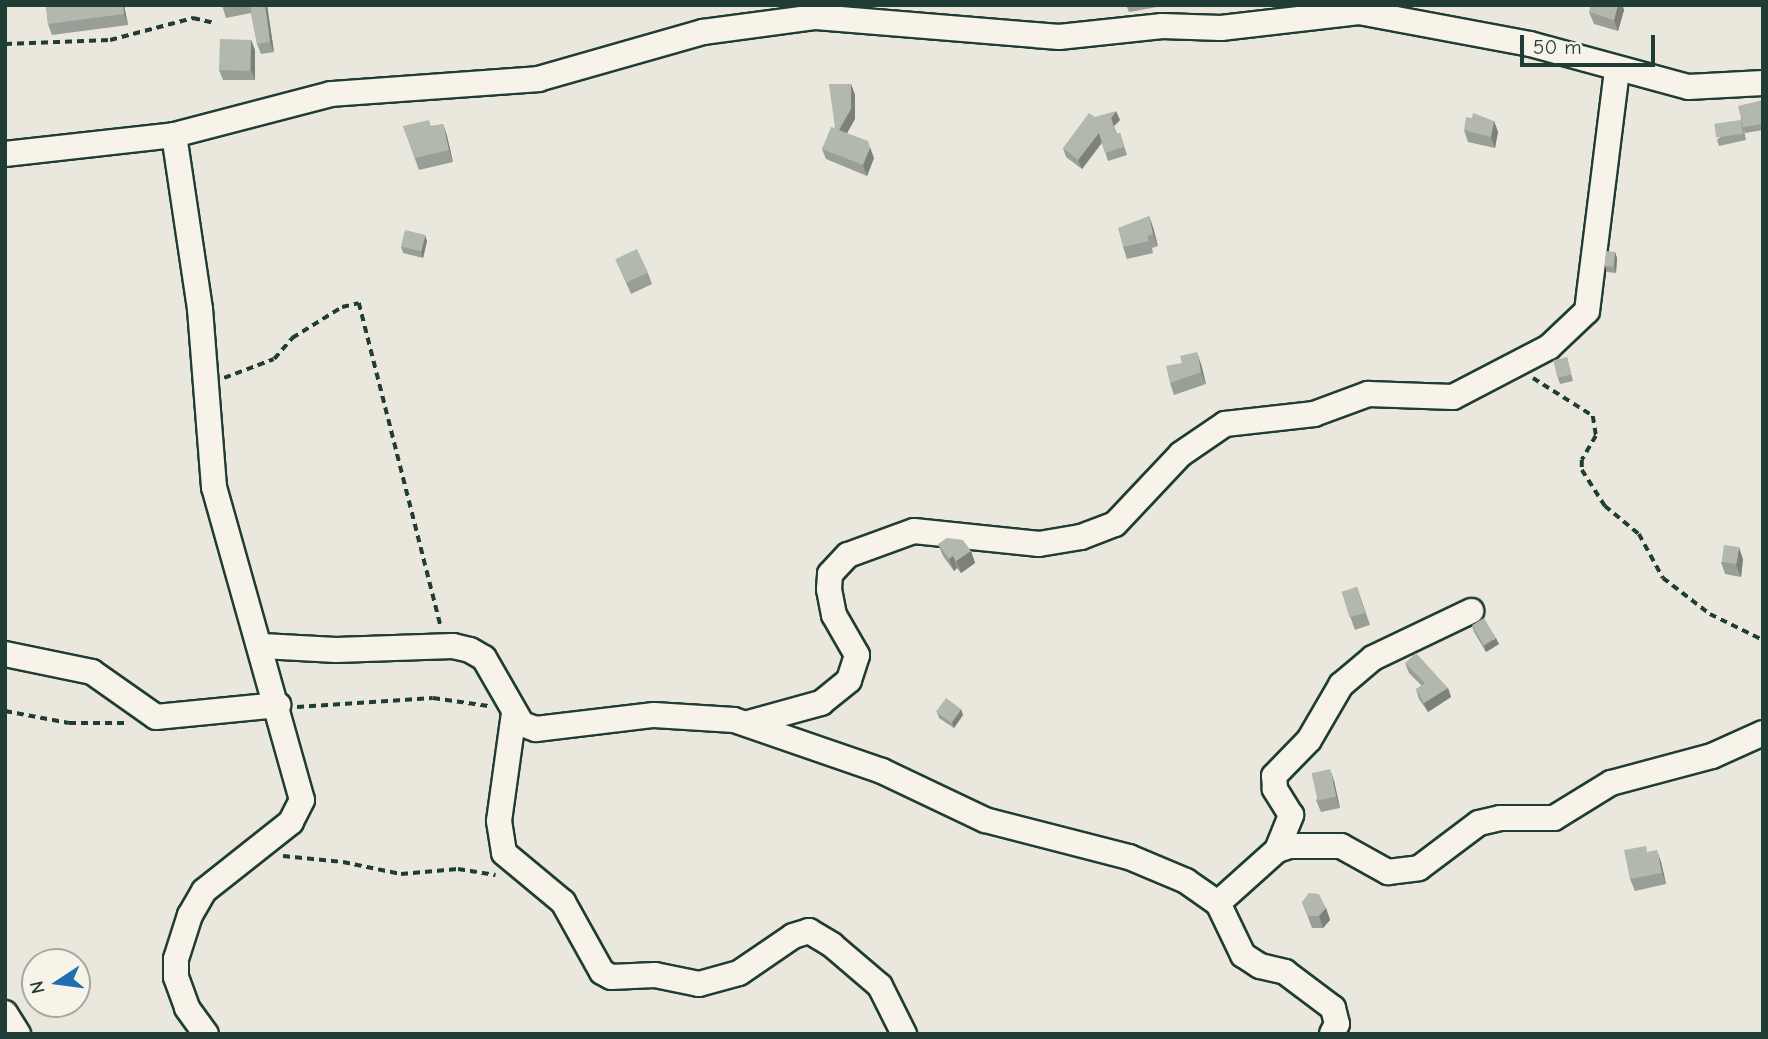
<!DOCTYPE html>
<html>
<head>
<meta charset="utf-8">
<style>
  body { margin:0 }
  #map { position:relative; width:1768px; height:1039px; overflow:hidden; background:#eae8dd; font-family:"Comic Neue",sans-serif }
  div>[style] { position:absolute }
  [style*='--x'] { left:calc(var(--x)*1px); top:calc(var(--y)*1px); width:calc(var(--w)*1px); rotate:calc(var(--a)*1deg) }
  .path>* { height:3.5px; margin-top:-1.75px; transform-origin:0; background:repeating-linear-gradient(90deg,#1f3d34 0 7px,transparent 0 12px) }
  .roads { filter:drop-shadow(2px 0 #1f3d34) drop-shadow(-2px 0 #1f3d34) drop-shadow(0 2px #1f3d34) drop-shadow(0 -2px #1f3d34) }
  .minor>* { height:24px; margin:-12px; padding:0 12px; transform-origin:12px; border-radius:12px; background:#f7f3e8 }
  .wall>* { inset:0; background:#999e96; transform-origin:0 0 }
  .shaded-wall>* { inset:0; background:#7d817a }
  .building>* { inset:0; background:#b2b8ae; transform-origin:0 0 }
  span { translate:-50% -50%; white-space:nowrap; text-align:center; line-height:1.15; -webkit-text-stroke:6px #f7f3e8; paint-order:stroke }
  .frame { position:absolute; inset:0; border:7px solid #1f3d34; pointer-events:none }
  .north { position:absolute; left:21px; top:948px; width:70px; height:70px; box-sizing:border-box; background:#f7f3e8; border:2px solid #a1aaa0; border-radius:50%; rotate:257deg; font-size:19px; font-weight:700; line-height:28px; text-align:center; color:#1f3d34 }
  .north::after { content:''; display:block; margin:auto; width:24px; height:32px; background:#1f6fb2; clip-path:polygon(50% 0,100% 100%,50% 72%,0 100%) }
  .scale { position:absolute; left:1520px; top:35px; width:135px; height:32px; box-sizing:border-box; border:4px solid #1f3d34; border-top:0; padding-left:9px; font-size:21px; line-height:24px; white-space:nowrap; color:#1f3d34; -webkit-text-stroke:5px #f7f3e8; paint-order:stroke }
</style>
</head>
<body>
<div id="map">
  <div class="path">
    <i style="--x:5;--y:44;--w:105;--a:-2.2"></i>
    <i style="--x:110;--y:40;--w:86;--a:-14.8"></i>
    <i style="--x:193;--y:18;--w:22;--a:13"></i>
    <i style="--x:224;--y:378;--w:53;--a:-20.8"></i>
    <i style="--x:274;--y:359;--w:28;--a:-49"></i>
    <i style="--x:292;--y:338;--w:59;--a:-31.8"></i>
    <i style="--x:342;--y:307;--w:17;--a:-13"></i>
    <i style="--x:359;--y:303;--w:333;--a:75.8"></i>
    <i style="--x:1533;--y:378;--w:71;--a:32.3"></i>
    <i style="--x:1593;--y:416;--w:20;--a:81"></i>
    <i style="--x:1596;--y:436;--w:28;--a:120"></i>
    <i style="--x:1582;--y:460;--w:10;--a:90"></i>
    <i style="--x:1582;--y:470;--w:43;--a:57.4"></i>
    <i style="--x:1605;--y:506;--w:44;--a:39.5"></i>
    <i style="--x:1639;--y:534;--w:50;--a:61.4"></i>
    <i style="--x:1663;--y:578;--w:59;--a:37.5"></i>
    <i style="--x:1710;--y:614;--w:59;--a:26.1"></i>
    <i style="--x:297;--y:707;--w:136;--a:-3.8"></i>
    <i style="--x:433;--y:698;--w:56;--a:8.3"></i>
    <i style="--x:5;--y:711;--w:65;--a:10.6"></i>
    <i style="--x:69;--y:723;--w:58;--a:0"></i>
    <i style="--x:283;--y:856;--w:60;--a:5.7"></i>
    <i style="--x:343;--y:862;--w:59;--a:11.7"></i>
    <i style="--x:401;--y:874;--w:57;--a:-5"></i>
    <i style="--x:458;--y:869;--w:38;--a:9"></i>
  </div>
  <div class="roads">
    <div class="minor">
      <i style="--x:174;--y:135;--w:176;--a:81.5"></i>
      <i style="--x:200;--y:309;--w:179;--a:85.5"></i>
      <i style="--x:214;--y:487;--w:325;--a:74.3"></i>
      <i style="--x:302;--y:800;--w:25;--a:117"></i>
      <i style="--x:291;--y:822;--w:111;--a:141.6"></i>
      <i style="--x:204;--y:891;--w:28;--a:120"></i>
      <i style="--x:190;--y:915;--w:46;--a:107.7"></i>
      <i style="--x:176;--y:959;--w:18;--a:90"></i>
      <i style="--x:176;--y:977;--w:33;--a:70"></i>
      <i style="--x:187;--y:1008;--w:32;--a:54"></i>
      <i style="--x:5;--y:154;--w:170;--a:-6.4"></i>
      <i style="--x:174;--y:135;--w:162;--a:-14.6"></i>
      <i style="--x:331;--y:94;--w:208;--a:-4.1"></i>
      <i style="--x:538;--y:79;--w:172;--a:-15.9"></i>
      <i style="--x:703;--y:32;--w:114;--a:-7.6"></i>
      <i style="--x:816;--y:17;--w:244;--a:4.7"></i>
      <i style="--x:1059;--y:37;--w:104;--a:-6.1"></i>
      <i style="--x:1162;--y:26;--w:59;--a:1.9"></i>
      <i style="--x:1221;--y:28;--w:139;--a:-6.6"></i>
      <i style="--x:1359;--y:12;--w:174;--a:10.6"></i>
      <i style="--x:1530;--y:44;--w:164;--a:15.2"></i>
      <i style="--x:1688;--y:87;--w:75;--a:-3.1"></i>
      <i style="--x:262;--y:646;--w:74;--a:3.1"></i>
      <i style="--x:336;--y:650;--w:117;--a:-2"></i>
      <i style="--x:453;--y:646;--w:17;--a:13"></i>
      <i style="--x:470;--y:650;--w:16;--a:30"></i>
      <i style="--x:484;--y:658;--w:76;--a:60.1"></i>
      <i style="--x:522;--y:724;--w:15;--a:20"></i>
      <i style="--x:536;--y:729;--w:119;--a:-6.8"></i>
      <i style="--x:654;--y:715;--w:80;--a:3.6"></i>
      <i style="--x:734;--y:720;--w:157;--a:19"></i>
      <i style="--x:882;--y:771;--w:114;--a:25.4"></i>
      <i style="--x:985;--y:820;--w:149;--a:14.4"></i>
      <i style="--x:1129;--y:857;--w:62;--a:22.8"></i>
      <i style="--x:1186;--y:881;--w:39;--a:35"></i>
      <i style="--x:1218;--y:903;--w:58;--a:64.3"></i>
      <i style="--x:1243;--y:955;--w:20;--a:33"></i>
      <i style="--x:1260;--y:966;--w:26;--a:13"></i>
      <i style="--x:1285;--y:972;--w:60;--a:36.9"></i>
      <i style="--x:1333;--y:1008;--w:16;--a:76"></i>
      <i style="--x:1337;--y:1024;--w:11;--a:117"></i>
      <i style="--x:5;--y:654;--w:89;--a:11.7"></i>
      <i style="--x:92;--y:672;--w:78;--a:35.1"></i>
      <i style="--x:156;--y:717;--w:123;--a:-5.6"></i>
      <i style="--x:514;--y:713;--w:109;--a:97.9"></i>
      <i style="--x:499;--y:821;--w:32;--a:81"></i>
      <i style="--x:504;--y:853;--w:77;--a:39.7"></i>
      <i style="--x:563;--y:902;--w:80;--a:60.9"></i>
      <i style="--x:602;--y:972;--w:10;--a:29"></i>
      <i style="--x:611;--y:977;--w:44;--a:-2.6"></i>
      <i style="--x:655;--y:975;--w:45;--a:11.6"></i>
      <i style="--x:699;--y:984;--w:41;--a:-15.4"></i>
      <i style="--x:739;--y:973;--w:65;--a:-34.4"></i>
      <i style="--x:793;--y:936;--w:17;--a:-17"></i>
      <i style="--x:809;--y:931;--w:27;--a:31"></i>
      <i style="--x:832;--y:945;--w:63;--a:40.5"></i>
      <i style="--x:880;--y:986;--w:54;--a:63.4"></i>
      <i style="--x:748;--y:723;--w:76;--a:-15.3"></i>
      <i style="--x:821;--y:703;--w:36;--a:-39"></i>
      <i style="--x:849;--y:680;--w:26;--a:-72"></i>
      <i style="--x:857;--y:655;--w:46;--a:-119.9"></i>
      <i style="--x:834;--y:615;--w:26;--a:-101"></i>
      <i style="--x:829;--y:589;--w:15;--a:-86"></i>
      <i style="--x:830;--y:574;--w:26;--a:-47"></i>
      <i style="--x:848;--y:555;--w:70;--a:-20"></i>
      <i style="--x:914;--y:531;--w:126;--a:5.9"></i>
      <i style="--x:1039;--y:544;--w:43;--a:-9.5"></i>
      <i style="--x:1081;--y:537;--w:36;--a:-21"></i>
      <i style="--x:1115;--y:524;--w:96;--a:-46.7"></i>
      <i style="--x:1181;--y:454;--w:53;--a:-34.3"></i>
      <i style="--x:1225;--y:424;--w:90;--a:-6.4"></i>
      <i style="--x:1314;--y:414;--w:58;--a:-20.3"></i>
      <i style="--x:1368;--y:394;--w:85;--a:2"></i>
      <i style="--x:1453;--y:397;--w:108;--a:-27.5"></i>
      <i style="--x:1549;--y:347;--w:52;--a:-43.5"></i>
      <i style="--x:1587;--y:311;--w:244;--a:-82.9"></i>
      <i style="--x:1277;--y:850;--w:38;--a:-68"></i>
      <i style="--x:1291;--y:815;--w:31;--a:-122"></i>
      <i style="--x:1275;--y:789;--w:13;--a:-94"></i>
      <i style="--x:1274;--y:776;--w:50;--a:-45.8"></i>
      <i style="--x:1309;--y:740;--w:64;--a:-59.8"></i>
      <i style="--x:1341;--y:685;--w:42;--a:-40.2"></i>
      <i style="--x:1373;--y:658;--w:109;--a:-25.6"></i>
      <i style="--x:1218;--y:903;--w:79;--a:-41.9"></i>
      <i style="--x:1277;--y:850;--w:13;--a:-18"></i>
      <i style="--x:1289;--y:846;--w:52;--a:0"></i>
      <i style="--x:1341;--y:846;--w:54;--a:29"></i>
      <i style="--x:1388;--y:872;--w:31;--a:-7"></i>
      <i style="--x:1419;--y:868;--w:75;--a:-36.9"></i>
      <i style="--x:1479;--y:823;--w:22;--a:-13"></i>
      <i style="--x:1500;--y:818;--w:54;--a:0"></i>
      <i style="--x:1554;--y:818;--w:67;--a:-31.6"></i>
      <i style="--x:1611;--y:783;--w:105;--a:-15"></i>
      <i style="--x:1712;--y:756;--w:56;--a:-24.3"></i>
      <i style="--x:5;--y:1013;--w:25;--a:58"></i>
    </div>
  </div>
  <div class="wall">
    <i style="clip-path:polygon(44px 5px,124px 5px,128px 25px,52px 35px,48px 24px,46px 6px)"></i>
    <i style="clip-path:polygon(222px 5px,267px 5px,274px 52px,261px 54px,257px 44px,251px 13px,226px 18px)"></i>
    <i style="clip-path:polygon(1126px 5px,1163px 5px,1163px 6px,1129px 12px)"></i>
    <i style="left:1416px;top:5px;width:21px;height:2px"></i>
    <i style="clip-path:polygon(1591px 5px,1622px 5px,1624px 10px,1618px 31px,1594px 24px,1589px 12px)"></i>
    <i style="clip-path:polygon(251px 40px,255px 50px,255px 80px,223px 80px,219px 70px)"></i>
    <i style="clip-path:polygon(851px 84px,855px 95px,855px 119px,847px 133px,874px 158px,867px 176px,826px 159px,822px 149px,835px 128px)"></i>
    <i style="clip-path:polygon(1763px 100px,1763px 130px,1745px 133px,1744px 130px,1746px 140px,1719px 146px,1717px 140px)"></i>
    <i style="clip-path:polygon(1095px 117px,1120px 120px,1114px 126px,1117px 134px,1120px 133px,1127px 155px,1108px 161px,1102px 143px,1082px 169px,1066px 157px,1063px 148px)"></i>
    <i style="clip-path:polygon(1494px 121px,1498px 132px,1495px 148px,1468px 142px,1464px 130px)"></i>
    <i style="clip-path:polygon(443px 124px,447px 136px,453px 162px,419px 170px,403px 126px,432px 126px)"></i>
    <i style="clip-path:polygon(1149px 216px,1158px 246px,1152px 248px,1153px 253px,1127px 259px,1123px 247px)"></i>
    <i style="clip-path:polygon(427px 241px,423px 258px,403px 253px,401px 247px)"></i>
    <i style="clip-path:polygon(1615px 252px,1617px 258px,1616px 273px,1607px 272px,1605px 266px)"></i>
    <i style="clip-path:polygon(616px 260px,648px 273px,652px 284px,631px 294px)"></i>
    <i style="clip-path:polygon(1567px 357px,1573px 381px,1560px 384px,1558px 378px)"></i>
    <i style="clip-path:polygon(1201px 364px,1206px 384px,1174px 395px,1170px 383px)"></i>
    <i style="clip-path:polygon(938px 544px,971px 551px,975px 563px,961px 573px,957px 568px,954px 571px,943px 556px)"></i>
    <i style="clip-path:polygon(1743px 559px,1741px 577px,1725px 574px,1721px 562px)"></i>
    <i style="left:1357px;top:587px;width:40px;height:16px;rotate:71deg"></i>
    <i style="clip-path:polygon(1472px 626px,1499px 644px,1486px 652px,1474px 632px)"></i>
    <i style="clip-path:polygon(1405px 663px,1448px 688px,1451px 697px,1428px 712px,1419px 699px,1416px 689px,1422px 686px,1409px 673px)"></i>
    <i style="clip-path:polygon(937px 712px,963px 715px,954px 728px,939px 718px)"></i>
    <i style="clip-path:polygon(1334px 781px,1340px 808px,1321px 812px,1316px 800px)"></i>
    <i style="clip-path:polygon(1648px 852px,1661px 862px,1666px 884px,1635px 891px,1630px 879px)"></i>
    <i style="clip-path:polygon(1302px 902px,1326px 908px,1330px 920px,1323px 928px,1312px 928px)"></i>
  </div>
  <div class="shaded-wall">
    <i style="clip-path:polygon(123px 5px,124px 5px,128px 25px,124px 14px)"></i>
    <i style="clip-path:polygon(265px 5px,267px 5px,274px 52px,270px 42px)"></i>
    <i style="clip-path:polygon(1618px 5px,1622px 5px,1624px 10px,1618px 31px,1614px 20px)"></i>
    <i style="clip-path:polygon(251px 40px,255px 50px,255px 80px,251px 70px)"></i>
    <i style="clip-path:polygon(851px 84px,855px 95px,855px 119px,843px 140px,839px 130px)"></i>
    <i style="clip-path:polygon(1116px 111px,1120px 120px,1114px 126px,1111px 118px)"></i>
    <i style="clip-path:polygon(1494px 121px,1498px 132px,1495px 148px,1491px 137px)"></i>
    <i style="clip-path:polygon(443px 124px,447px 136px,453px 162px,449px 150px)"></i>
    <i style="clip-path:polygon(1099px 133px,1102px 142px,1082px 169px,1078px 160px)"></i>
    <i style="clip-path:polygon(870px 147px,874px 158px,867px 176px,863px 165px)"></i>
    <i style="clip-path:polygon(1149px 216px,1153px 227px,1158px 246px,1153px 234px)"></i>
    <i style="clip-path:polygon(425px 235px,427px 241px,423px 258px,421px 252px)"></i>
    <i style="clip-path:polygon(1615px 252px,1617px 258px,1616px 273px,1614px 267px)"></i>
    <i style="clip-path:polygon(1197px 352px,1201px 364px,1206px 384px,1201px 372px)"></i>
    <i style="clip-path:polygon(1739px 547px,1743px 559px,1741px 577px,1736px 565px)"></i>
    <i style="clip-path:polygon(971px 551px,975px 563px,961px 573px,956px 561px)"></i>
    <i style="clip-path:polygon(953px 556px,957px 568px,954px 571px,949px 559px)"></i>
    <i style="clip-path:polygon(1496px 638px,1499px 644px,1486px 652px,1484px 646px)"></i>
    <i style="clip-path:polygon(1448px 688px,1451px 697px,1428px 712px,1424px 703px)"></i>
    <i style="clip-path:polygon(961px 709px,963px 715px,954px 728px,952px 722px)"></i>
    <i style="clip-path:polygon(1330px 769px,1334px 781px,1340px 808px,1336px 796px)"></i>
    <i style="clip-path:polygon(1657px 850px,1661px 862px,1666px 884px,1662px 873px)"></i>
    <i style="clip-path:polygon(1326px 908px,1330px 920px,1323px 928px,1319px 916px)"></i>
  </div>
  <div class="building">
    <i style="clip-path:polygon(46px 5px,123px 5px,124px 14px,48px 24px)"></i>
    <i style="clip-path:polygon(222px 5px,235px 5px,222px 8px)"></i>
    <i style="clip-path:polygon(250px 5px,265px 5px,270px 42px,257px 44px)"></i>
    <i style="clip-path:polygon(1591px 5px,1618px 5px,1614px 20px,1589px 12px)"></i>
    <i style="left:220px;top:39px;width:31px;height:31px;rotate:2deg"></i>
    <i style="clip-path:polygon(829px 84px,851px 84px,851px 109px,839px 130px,868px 141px,870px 147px,863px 165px,822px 149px,831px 127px,835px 128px)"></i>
    <i style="clip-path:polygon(1763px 100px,1763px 124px,1743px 127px,1738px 106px)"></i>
    <i style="clip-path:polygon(1116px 111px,1111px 118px,1116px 134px,1120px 133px,1124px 147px,1105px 153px,1099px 133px,1078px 160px,1063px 148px,1089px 113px,1095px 117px)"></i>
    <i style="clip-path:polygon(1473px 113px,1494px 121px,1491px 137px,1464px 130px,1466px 117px,1472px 118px)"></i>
    <i style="clip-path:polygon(429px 120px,431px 127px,443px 124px,449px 150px,415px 158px,403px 126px)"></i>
    <i style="left:1741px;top:120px;width:14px;height:27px;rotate:82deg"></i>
    <i style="clip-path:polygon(1149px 216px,1153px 234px,1147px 236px,1149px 241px,1123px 247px,1118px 228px)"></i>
    <i style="left:405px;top:230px;width:21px;height:17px;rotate:14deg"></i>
    <i style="left:637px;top:249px;width:26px;height:24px;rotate:65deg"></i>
    <i style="left:1606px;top:251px;width:9px;height:15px;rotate:6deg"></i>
    <i style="clip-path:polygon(1197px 352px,1201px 372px,1170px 383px,1166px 366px,1182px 363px,1180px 356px)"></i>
    <i style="left:1567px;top:357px;width:18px;height:14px;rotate:77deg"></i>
    <i style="clip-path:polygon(947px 538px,963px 540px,971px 551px,956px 561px,953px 556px,949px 559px,938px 544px)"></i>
    <i style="left:1724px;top:545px;width:15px;height:17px;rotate:8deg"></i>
    <i style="left:1357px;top:587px;width:27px;height:16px;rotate:73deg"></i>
    <i style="left:1484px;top:618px;width:23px;height:14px;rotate:59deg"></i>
    <i style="clip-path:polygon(1416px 653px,1448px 688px,1424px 703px,1416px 689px,1425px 683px,1405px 663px)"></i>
    <i style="left:946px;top:698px;width:19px;height:17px;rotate:36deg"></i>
    <i style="left:1330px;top:769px;width:28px;height:19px;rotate:77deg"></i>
    <i style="clip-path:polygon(1646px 846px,1647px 852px,1657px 850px,1662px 873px,1630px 879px,1624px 850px)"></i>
    <i style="clip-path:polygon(1309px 893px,1319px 894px,1326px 908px,1319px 916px,1308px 916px,1302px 902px)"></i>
  </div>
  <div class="frame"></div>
  <div class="north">N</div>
  <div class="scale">50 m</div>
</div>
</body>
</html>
